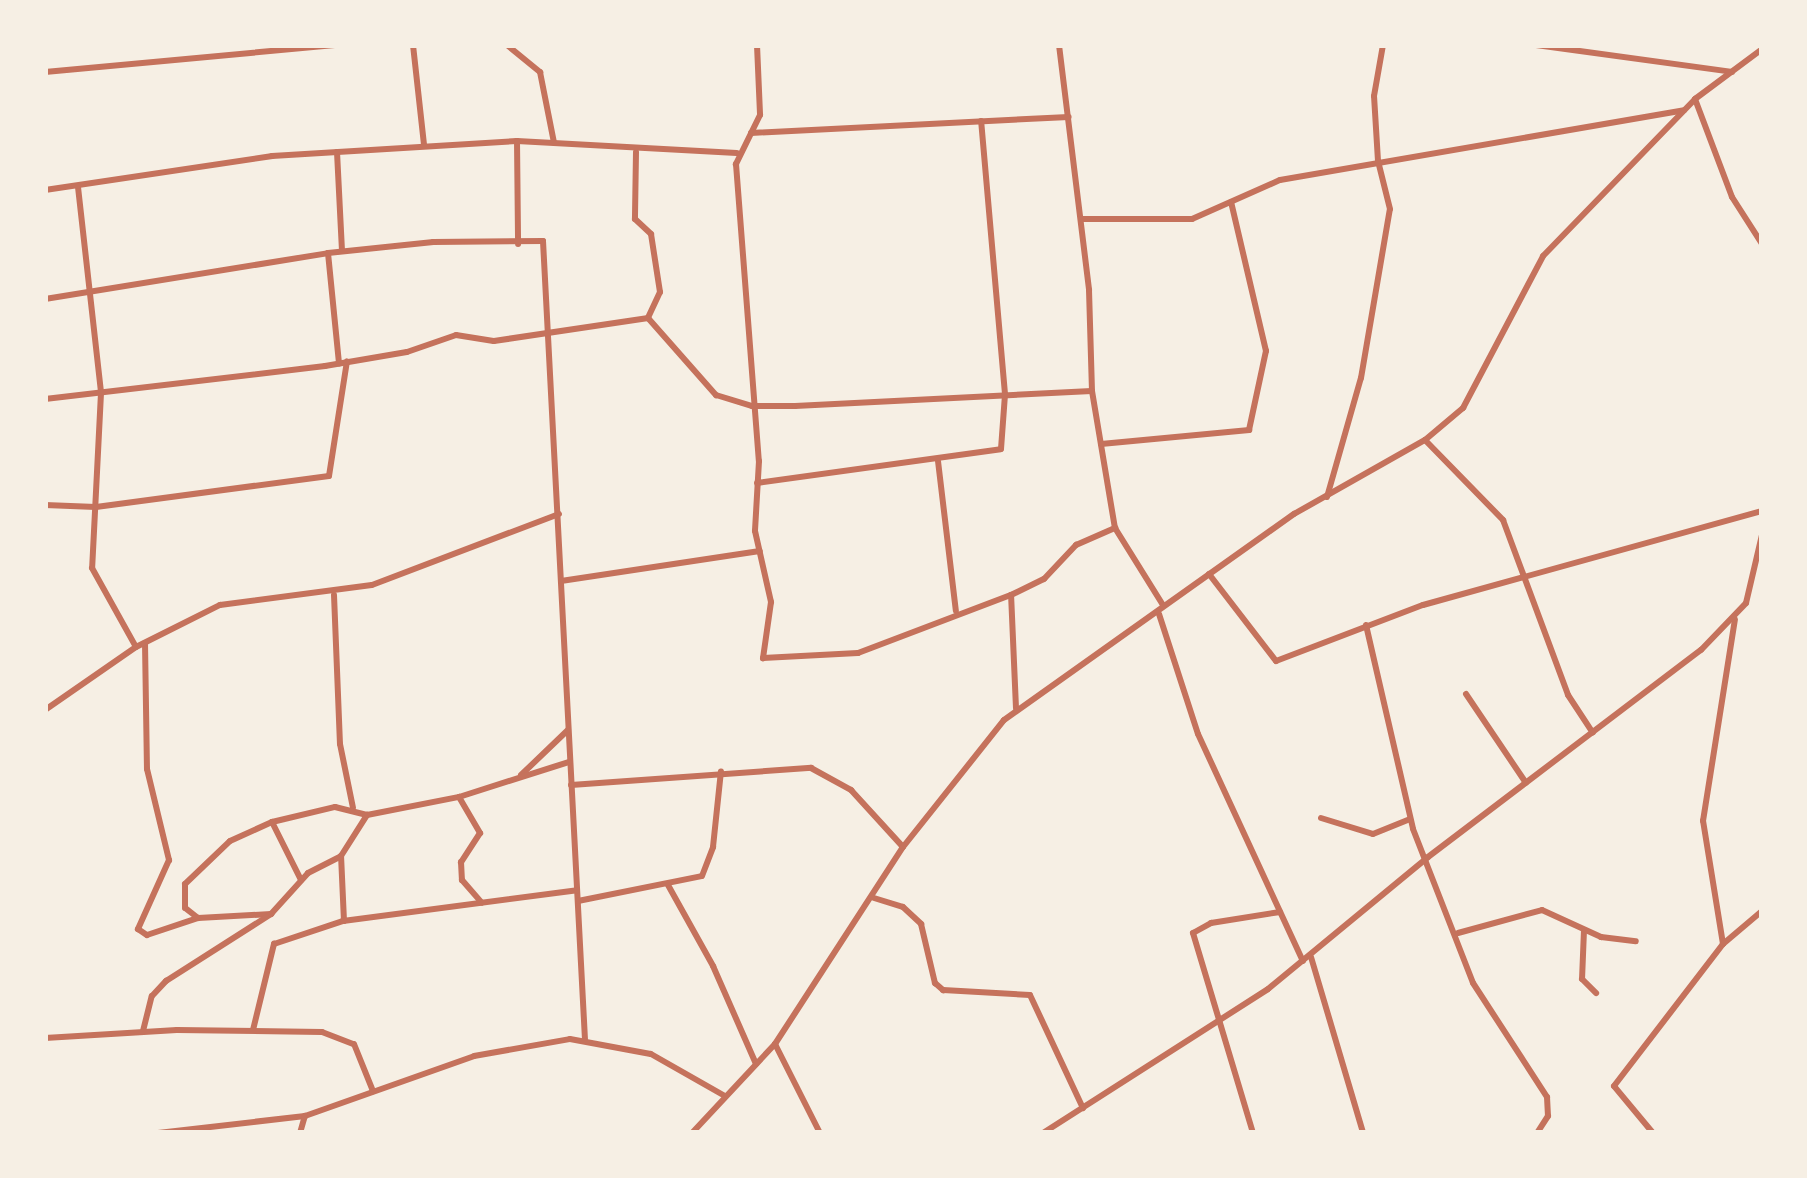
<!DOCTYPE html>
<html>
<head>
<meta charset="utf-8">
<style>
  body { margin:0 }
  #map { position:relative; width:1807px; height:1178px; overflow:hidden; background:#f6efe4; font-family:"DejaVu Sans",sans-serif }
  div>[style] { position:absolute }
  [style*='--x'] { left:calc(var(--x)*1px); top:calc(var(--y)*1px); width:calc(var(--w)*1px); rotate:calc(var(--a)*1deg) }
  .minor>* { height:6px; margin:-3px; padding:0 3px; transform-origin:3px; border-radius:3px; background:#c5725c }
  span { translate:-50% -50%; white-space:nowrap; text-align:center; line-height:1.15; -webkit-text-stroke:10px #f6efe4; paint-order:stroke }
  .frame { position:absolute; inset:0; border:48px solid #f6efe4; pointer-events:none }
</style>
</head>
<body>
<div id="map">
  <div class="minor">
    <i style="--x:413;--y:45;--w:101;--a:83.7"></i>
    <i style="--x:507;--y:45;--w:43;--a:39.3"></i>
    <i style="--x:540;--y:72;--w:72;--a:78.8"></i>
    <i style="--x:757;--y:45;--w:70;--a:87.5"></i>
    <i style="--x:760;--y:115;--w:55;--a:116.1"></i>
    <i style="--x:736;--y:164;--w:298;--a:85.6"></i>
    <i style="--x:759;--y:461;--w:70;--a:93.3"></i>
    <i style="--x:755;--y:531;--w:73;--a:77.3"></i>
    <i style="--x:771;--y:602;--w:57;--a:98.1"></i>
    <i style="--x:763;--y:658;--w:95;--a:-3"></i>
    <i style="--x:858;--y:653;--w:164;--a:-20.8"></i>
    <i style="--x:1059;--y:45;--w:247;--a:83"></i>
    <i style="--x:1089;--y:290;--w:101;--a:88.3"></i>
    <i style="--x:1092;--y:391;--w:139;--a:80.5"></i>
    <i style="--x:1115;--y:528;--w:91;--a:58.1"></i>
    <i style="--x:1536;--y:45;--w:198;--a:7.8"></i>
    <i style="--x:45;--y:72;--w:291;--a:-5.3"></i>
    <i style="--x:1695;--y:99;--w:105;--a:69.3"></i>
    <i style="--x:1732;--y:197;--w:56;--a:57.4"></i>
    <i style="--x:751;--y:133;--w:318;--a:-2.9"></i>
    <i style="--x:517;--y:141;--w:220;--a:3.1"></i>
    <i style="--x:337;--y:152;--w:99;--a:87.1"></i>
    <i style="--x:636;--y:152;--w:67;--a:90.9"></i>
    <i style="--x:635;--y:219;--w:22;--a:43"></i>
    <i style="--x:651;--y:234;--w:59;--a:81.2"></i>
    <i style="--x:660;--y:292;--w:29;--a:115"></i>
    <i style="--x:648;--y:318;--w:103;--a:48.6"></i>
    <i style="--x:716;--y:395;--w:38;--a:17"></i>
    <i style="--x:752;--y:406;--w:43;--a:0"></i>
    <i style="--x:795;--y:406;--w:297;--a:-2.9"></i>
    <i style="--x:78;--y:187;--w:207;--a:83.6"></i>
    <i style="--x:101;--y:393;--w:175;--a:92.9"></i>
    <i style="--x:92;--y:568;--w:90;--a:60.9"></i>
    <i style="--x:45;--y:190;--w:230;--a:-8.5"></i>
    <i style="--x:272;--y:156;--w:245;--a:-3.5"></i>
    <i style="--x:517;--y:141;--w:103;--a:89.4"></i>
    <i style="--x:1082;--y:219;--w:110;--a:0"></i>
    <i style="--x:1192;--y:219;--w:96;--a:-23.9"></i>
    <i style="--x:1280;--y:180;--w:410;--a:-9.8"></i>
    <i style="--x:328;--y:253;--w:111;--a:84.3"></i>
    <i style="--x:45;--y:299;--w:287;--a:-9.2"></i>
    <i style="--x:328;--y:253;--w:106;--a:-6"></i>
    <i style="--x:433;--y:242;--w:110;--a:-0.5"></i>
    <i style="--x:543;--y:241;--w:799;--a:86.99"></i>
    <i style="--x:45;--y:399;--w:282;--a:-6.7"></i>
    <i style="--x:325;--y:366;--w:83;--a:-9.7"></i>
    <i style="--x:407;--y:352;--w:52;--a:-19.1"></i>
    <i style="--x:456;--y:335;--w:38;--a:9"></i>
    <i style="--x:494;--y:341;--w:156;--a:-8.5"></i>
    <i style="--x:1425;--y:440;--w:112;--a:45.7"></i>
    <i style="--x:1503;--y:520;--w:187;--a:69.6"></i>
    <i style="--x:1568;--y:695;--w:45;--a:56.7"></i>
    <i style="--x:1101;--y:444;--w:149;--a:-5.4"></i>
    <i style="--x:1249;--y:430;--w:81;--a:-77.9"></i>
    <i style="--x:1266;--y:351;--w:153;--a:-103.2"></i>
    <i style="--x:938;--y:461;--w:151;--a:83.2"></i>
    <i style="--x:757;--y:483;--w:246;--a:-7.9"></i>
    <i style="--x:1001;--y:449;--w:55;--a:-85.8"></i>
    <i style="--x:1005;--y:394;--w:274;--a:-95"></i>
    <i style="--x:1327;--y:497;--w:124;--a:-74.1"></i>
    <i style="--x:1361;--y:378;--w:171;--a:-80.3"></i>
    <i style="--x:1390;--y:209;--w:49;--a:-104"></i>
    <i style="--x:1378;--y:161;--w:65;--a:-93.5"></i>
    <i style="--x:1374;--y:96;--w:52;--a:-80"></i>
    <i style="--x:45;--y:505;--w:51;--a:2.2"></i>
    <i style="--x:96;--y:507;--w:235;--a:-7.6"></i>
    <i style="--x:329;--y:476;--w:116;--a:-81.1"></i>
    <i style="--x:1209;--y:574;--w:110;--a:52.4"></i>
    <i style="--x:1276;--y:661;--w:157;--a:-20.9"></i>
    <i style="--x:1423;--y:605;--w:352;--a:-15.5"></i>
    <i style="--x:561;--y:581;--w:201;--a:-8.6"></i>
    <i style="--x:334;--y:595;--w:149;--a:87.7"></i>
    <i style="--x:340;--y:744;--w:65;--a:78.5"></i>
    <i style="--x:1159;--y:614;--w:126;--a:72"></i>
    <i style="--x:1198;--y:734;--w:250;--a:65.2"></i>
    <i style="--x:1366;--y:625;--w:209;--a:77"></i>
    <i style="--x:1413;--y:829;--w:165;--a:68.7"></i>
    <i style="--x:1473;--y:983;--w:136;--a:57"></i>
    <i style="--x:1547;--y:1097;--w:19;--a:87"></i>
    <i style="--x:1548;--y:1116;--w:20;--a:123"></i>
    <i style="--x:145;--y:643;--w:126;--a:89.1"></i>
    <i style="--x:147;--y:769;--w:94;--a:76.4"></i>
    <i style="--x:169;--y:860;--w:76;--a:114.2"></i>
    <i style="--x:138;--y:929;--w:11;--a:34"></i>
    <i style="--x:147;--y:935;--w:54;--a:-18.4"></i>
    <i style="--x:1466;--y:694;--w:107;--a:56"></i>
    <i style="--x:1016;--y:708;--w:113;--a:-92.5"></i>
    <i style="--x:1011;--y:595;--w:37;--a:-26"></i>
    <i style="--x:1044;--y:579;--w:47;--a:-46.7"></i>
    <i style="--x:1076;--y:545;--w:43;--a:-23.6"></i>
    <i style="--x:45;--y:710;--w:111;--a:-34.7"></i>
    <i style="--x:136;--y:647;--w:94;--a:-26.6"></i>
    <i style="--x:220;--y:605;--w:153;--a:-7.5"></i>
    <i style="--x:372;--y:585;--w:200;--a:-20.8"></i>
    <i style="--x:521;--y:775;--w:65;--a:-43.8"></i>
    <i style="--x:571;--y:785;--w:241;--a:-4.1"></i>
    <i style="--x:811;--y:768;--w:46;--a:28.8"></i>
    <i style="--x:851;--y:790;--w:77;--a:47.6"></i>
    <i style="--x:459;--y:797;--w:42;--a:59.7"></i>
    <i style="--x:480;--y:833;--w:35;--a:123"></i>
    <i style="--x:461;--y:862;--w:18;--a:87"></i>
    <i style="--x:462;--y:880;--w:30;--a:49"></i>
    <i style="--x:1321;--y:818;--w:54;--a:17.1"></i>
    <i style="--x:1373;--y:834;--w:40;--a:-22"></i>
    <i style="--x:272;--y:822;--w:65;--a:63.4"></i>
    <i style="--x:668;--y:885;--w:93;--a:60.9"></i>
    <i style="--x:713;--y:966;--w:107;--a:66.3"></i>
    <i style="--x:874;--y:898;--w:30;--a:17"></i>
    <i style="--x:903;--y:907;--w:25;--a:43"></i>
    <i style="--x:921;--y:924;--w:61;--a:76.7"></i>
    <i style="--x:935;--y:983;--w:11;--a:41"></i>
    <i style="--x:943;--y:990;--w:87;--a:3.3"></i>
    <i style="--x:1030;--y:995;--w:125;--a:64.9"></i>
    <i style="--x:578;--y:901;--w:126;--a:-11.4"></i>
    <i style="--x:702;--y:876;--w:31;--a:-69"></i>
    <i style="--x:713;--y:847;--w:76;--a:-84"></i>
    <i style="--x:271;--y:914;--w:73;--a:176.9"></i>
    <i style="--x:198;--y:918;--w:16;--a:-142"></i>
    <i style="--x:185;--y:908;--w:24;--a:-90"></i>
    <i style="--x:185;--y:884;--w:62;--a:-43.7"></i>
    <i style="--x:230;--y:841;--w:46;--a:-24.3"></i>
    <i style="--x:272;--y:822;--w:65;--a:-13.4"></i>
    <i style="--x:335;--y:807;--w:33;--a:14"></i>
    <i style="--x:344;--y:921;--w:65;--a:-92.6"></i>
    <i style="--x:341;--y:856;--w:49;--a:-57.6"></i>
    <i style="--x:367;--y:815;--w:94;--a:-11.1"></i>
    <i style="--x:459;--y:797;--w:115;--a:-17.7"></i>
    <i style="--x:1584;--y:930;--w:49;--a:92.3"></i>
    <i style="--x:1582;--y:979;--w:20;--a:45"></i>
    <i style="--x:1458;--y:933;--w:87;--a:-15.3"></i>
    <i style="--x:1542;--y:910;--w:65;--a:24.6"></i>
    <i style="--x:1601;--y:937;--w:35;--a:7"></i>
    <i style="--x:1723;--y:944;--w:125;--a:-99.2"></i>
    <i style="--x:1703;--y:821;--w:204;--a:-81"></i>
    <i style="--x:1311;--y:957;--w:184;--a:73.5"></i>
    <i style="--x:253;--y:1030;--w:89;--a:-76.3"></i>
    <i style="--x:274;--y:944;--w:73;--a:-18.4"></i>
    <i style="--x:343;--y:921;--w:236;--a:-7.5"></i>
    <i style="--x:143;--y:1031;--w:36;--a:-76"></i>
    <i style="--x:152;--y:996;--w:21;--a:-47"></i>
    <i style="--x:166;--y:981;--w:125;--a:-32.5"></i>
    <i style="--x:271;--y:914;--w:55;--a:-47.9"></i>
    <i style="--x:308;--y:873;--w:37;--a:-27"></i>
    <i style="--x:45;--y:1038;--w:132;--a:-3.5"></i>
    <i style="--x:177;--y:1030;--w:145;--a:0.8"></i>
    <i style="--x:322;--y:1032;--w:34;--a:21"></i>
    <i style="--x:354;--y:1044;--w:51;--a:68"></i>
    <i style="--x:775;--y:1044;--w:100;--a:63.2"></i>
    <i style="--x:158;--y:1133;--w:148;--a:-6.6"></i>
    <i style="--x:305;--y:1116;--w:179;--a:-19.5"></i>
    <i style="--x:474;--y:1056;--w:97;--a:-10"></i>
    <i style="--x:570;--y:1039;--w:82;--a:10.5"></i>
    <i style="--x:651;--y:1054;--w:85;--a:29.6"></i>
    <i style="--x:300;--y:1133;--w:18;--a:-74"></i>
    <i style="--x:692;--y:1133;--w:122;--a:-47"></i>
    <i style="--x:775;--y:1044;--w:235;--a:-57"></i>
    <i style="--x:903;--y:847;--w:162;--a:-51.5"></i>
    <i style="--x:1004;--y:720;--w:356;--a:-35.4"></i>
    <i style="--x:1294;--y:514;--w:150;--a:-29.5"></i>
    <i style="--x:1425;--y:440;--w:50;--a:-40.1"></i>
    <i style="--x:1463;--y:408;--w:172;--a:-62.2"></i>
    <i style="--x:1543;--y:256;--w:219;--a:-45.9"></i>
    <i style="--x:1695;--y:99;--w:84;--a:-36.7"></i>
    <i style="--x:1043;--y:1133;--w:267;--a:-32.6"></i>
    <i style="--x:1268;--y:989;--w:207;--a:-39.5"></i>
    <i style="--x:1428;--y:857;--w:343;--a:-37.2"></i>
    <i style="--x:1701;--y:650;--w:65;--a:-46.2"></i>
    <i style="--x:1746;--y:603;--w:70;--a:-76.8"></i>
    <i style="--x:1253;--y:1133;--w:209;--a:-106.7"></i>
    <i style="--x:1193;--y:933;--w:21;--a:-29"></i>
    <i style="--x:1211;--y:923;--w:70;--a:-9.1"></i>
    <i style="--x:1653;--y:1133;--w:61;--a:-129.7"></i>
    <i style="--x:1614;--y:1086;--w:179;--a:-52.5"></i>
    <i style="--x:1723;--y:944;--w:51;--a:-40.2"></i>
  </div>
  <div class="frame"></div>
</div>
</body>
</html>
